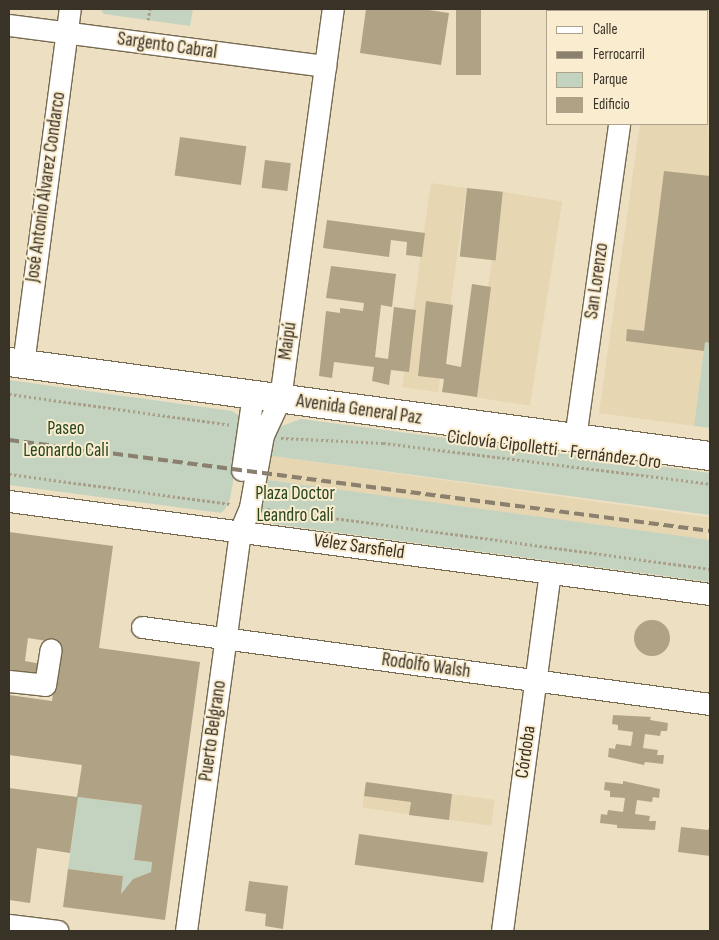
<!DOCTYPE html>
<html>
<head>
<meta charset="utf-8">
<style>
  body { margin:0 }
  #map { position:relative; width:719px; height:940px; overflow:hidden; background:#eddfc2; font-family:"Sofia Sans Condensed",sans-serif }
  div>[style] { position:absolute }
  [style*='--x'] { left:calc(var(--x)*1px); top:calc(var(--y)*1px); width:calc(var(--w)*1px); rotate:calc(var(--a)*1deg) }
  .built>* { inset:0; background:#e7d6b2; transform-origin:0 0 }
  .green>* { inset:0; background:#c4d3c0 }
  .building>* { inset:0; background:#b0a285; transform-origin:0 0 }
  .round { border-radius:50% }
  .path>* { height:3px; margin-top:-1.5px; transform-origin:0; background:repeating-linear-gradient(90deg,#aa9f89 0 2.5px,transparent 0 5px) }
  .roads { filter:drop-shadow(1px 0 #766a50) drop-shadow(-1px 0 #766a50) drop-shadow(0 1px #766a50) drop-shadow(0 -1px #766a50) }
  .minor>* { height:21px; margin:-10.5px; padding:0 10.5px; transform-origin:10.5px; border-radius:10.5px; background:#fff }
  .major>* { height:28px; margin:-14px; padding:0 14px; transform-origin:14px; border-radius:14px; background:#fff }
  .rail>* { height:4px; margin-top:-2px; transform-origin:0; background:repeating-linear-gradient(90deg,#8a806d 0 10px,transparent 0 15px) }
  span { translate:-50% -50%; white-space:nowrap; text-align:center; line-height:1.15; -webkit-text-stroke:4px #faeccf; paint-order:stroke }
  .street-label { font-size:19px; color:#383227 }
  .park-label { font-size:19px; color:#28461e }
  .frame { position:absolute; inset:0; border:10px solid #383227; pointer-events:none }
  .legend { position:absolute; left:546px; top:10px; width:162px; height:115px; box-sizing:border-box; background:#faeccf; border:1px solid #aca28c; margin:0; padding:6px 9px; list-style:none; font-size:15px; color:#383227 }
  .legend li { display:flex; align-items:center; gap:10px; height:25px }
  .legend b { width:25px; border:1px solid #aca28c }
</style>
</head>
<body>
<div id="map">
  <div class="built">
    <i style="clip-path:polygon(708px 37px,710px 302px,694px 426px,599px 413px,640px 124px,708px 124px)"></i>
    <i style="left:431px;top:183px;width:36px;height:206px;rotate:8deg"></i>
    <i style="left:503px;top:192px;width:60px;height:207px;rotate:9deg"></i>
    <i style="left:265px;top:455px;width:449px;height:24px;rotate:8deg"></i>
    <i style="left:366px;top:782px;width:130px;height:26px;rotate:8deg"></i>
  </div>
  <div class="green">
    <i style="clip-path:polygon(100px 9px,193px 9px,190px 26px,104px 14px)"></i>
    <i style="clip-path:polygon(710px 302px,710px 428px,694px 426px)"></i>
    <i style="clip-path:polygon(9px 380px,232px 411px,240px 416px,243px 424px,230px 499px,225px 509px,221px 513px,9px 485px)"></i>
    <i style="clip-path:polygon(301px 419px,710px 473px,710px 515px,265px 455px,279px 427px)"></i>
    <i style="clip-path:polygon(261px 479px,710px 540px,710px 582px,274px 524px,264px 520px,258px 510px)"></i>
    <i style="clip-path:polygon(78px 797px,142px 805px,134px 860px,152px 862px,151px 872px,133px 879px,121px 894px,123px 876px,68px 869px)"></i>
  </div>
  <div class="building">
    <i style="clip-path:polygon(366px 9px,422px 9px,449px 13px,441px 65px,360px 53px)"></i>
    <i style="left:456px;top:9px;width:25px;height:66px"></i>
    <i style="left:180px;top:137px;width:67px;height:39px;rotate:8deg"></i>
    <i style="left:265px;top:160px;width:26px;height:28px;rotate:7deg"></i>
    <i style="clip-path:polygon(664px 171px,710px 176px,710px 343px,705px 342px,704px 351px,626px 341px,627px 329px,644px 331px)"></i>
    <i style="left:467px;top:188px;width:36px;height:69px;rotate:6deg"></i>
    <i style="clip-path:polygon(327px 220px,425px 233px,422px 257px,406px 255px,407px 242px,391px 240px,389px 257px,323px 248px)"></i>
    <i style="clip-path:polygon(331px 266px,396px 274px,392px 307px,381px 305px,375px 357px,388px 359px,394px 307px,416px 310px,409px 372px,391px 370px,389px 385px,372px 381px,374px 367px,334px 362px,332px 378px,319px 376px,326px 311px,340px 313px,340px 308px,363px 311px,364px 303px,326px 298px)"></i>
    <i style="clip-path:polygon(472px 284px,491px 287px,477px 397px,442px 392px,444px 379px,418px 376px,426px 301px,453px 305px,446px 364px,461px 367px)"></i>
    <i style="clip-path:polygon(9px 532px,113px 546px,99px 648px,200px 662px,165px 920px,63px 907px,68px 869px,123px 876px,121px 894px,133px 879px,151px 872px,152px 862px,134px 860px,142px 805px,78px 797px,70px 853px,37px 848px,30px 903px,9px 900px,9px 788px,77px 797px,82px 765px,9px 755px,9px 695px,52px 701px,60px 643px,28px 638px,25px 661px,41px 664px,39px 678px,9px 673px)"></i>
    <i class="round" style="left:634px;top:620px;width:36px;height:36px"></i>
    <i style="clip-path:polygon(613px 715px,651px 717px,650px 720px,668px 723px,667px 731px,661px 731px,660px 736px,645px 734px,643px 748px,658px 750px,657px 755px,664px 755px,663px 764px,645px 762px,644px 765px,608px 757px,609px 748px,615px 749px,616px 744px,631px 746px,633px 732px,618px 730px,618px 725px,612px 724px)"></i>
    <i style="clip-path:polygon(623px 781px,660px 789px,659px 798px,653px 797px,652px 802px,637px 800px,635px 814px,650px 816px,649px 821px,656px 821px,655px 830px,617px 828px,617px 825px,600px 823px,601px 814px,607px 815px,608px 810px,623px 812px,625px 798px,610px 797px,610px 791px,604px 790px,605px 782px,623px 784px)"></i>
    <i style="clip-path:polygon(366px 782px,452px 794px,449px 820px,409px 815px,411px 802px,364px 796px)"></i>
    <i style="clip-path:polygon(710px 826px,710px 856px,678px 852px,681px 827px,708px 830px)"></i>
    <i style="left:359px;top:834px;width:130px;height:31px;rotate:8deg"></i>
    <i style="clip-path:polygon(249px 881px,288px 886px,283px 929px,265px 926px,266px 914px,245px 911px)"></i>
  </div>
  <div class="path">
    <i style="--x:148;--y:20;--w:11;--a:-80"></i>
    <i style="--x:9;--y:394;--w:225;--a:7.9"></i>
    <i style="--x:281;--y:438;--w:102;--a:2.8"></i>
    <i style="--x:383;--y:443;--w:330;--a:7.1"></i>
    <i style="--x:9;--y:474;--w:225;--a:7.7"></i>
    <i style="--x:267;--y:509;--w:447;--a:7.7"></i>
  </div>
  <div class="roads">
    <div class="minor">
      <i style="--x:635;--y:11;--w:2;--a:-90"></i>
      <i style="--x:9;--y:25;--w:319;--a:7.4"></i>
      <i style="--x:23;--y:364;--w:358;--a:-82.5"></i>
      <i style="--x:575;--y:438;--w:317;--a:-82"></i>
      <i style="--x:242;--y:470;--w:76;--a:-81.7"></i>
      <i style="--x:9;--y:501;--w:707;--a:7.56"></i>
      <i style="--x:142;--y:627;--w:573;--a:7.72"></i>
      <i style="--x:9;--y:681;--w:36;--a:6"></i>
      <i style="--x:45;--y:685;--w:36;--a:-81"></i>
      <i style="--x:9;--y:925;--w:49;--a:7"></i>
      <i style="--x:186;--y:931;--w:404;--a:-82.3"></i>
      <i style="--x:240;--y:531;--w:26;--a:-67"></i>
      <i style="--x:250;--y:507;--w:73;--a:-79.8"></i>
      <i style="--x:263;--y:435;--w:40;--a:-65"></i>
      <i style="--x:280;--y:399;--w:394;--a:-82.3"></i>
      <i style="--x:502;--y:931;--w:361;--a:-82.4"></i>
    </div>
    <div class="major">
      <i style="--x:9;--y:362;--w:707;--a:7.64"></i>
    </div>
  </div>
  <div class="rail">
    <i style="--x:9;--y:440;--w:707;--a:7.4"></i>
  </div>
  <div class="street-label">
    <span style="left:167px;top:46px;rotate:8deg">Sargento Cabral</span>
    <span style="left:46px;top:187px;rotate:-82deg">José Antonio Álvarez Condarco</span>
    <span style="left:597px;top:281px;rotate:-82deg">San Lorenzo</span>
    <span style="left:288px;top:341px;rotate:-82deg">Maipú</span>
    <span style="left:359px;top:410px;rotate:8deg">Avenida General Paz</span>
    <span style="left:554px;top:450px;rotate:7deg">Ciclovía Cipolletti - Fernández Oro</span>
    <span style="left:359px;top:547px;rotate:8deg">Vélez Sarsfield</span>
    <span style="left:426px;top:666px;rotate:8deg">Rodolfo Walsh</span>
    <span style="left:213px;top:731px;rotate:-82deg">Puerto Belgrano</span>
    <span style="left:526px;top:752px;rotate:-82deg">Córdoba</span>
  </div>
  <div class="park-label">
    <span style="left:66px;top:440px">Paseo<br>Leonardo Cali</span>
    <span style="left:295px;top:505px">Plaza Doctor<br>Leandro Calí</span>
  </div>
  <div class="frame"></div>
  <ul class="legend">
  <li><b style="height:6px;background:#fff"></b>Calle</li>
  <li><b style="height:6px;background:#8a806d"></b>Ferrocarril</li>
  <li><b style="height:14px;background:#c4d3c0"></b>Parque</li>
  <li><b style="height:14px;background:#b0a285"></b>Edificio</li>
  </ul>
</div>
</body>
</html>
